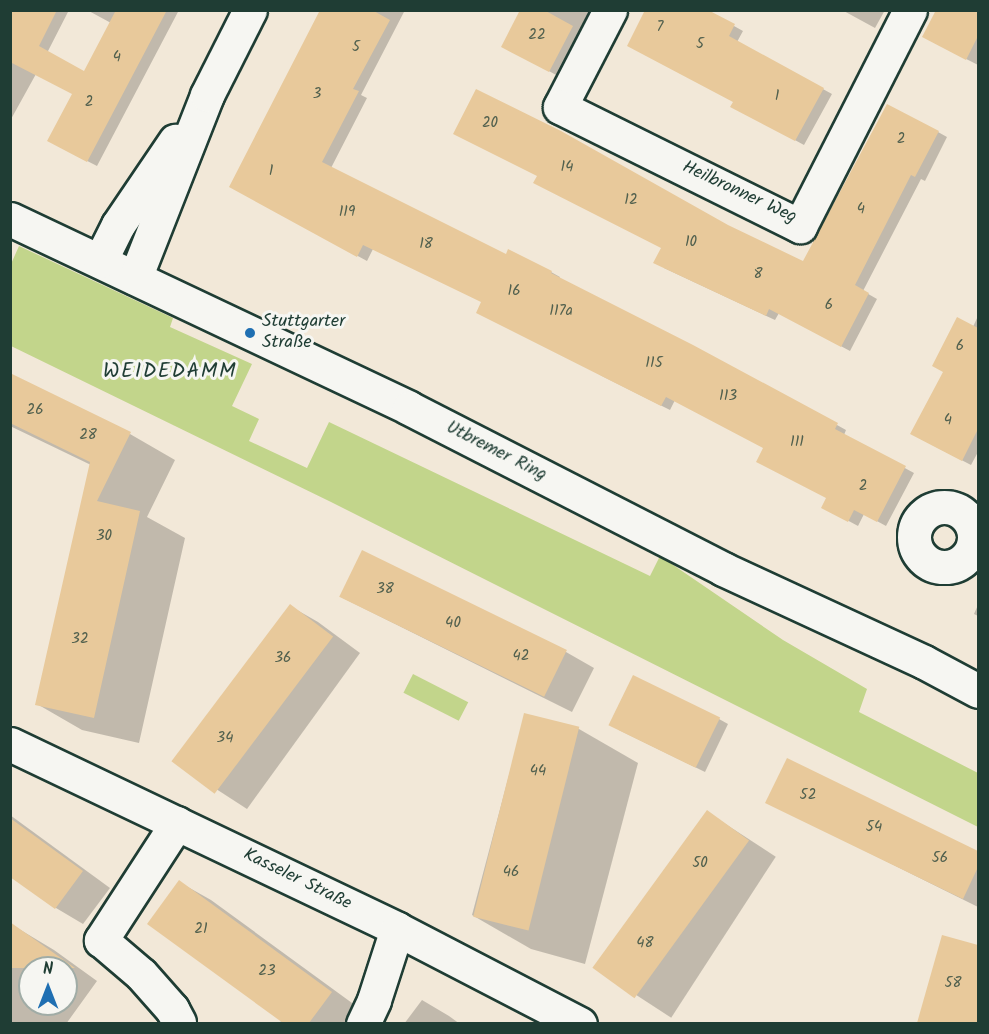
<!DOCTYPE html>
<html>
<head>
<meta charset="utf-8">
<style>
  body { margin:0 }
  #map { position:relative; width:989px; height:1034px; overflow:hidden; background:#f2e8d8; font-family:Kalam,sans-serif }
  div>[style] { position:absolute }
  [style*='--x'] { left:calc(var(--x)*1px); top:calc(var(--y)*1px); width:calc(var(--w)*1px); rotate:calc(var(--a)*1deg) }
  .green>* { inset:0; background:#c2d58b; transform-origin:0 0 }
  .shadow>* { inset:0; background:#0003; transform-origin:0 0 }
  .building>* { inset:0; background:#e8c99b; transform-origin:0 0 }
  .roads { filter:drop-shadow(2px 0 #1f3d34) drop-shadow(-2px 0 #1f3d34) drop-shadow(0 2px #1f3d34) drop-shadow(0 -2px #1f3d34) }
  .minor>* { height:33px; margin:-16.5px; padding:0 16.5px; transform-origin:16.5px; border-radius:16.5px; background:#f6f6f2 }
  .minor>.ring { margin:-16.5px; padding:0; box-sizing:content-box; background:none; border:33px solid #f6f6f2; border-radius:50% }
  .dots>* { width:16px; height:16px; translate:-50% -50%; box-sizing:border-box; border:3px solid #f6f6f2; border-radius:50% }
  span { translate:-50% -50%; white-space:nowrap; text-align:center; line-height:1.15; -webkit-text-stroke:6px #f6f6f2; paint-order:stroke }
  .number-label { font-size:15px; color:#51604e }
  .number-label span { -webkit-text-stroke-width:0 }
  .street-label { font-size:18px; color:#1f3d34 }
  .poi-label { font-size:18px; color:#1f3d34 }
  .left { translate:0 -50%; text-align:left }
  .quarter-label { font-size:21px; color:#1f3d34; letter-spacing:1.5px }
  .frame { position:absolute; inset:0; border:12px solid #1f3d34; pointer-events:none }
  .north { position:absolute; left:18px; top:956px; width:60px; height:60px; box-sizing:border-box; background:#f6f6f2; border:2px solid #a0aca6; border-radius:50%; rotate:0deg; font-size:16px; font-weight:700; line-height:24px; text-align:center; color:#1f3d34 }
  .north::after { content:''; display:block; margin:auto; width:21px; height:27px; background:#1f6fb2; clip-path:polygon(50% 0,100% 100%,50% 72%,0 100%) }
</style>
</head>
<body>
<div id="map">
  <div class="green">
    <i style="clip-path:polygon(19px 246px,173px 318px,170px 327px,252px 364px,232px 406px,259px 419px,249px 441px,307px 468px,329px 422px,650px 576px,660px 556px,783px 640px,867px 689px,859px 712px,978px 773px,978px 827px,331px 502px,11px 346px,11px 264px)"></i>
    <i style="left:413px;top:674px;width:62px;height:21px;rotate:27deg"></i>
  </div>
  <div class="shadow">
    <i style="clip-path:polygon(10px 10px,69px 10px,47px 53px,85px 73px,111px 23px,87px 10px,179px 10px,97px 166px,58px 146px,74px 94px,36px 74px,10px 121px)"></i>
    <i style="clip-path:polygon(322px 10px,405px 10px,361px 95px,367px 98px,331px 168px,506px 256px,551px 272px,560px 277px,559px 279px,837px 425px,846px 430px,844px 435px,914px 473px,886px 526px,864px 514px,858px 526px,832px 512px,828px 498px,765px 448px,675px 400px,670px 410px,602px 376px,483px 302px,373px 249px,367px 261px,231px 187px)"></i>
    <i style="clip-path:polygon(522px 10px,594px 10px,558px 76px,512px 51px)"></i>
    <i style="clip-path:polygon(842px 10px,885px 10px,875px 28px)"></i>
    <i style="clip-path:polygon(938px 10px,978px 10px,978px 65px,933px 42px)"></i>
    <i style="clip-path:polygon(734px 26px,743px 31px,737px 42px,832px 94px,804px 145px,732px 106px,735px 101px,638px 50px)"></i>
    <i style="clip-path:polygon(938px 132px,947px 137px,925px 181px,921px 179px,863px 291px,877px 299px,850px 351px,779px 313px,775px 320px,664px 268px,727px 226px,804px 263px)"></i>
    <i style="clip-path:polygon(978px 316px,978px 452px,971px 465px,921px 439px)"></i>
    <i style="clip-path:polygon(10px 375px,130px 434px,175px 460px,147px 517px,185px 538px,139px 743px,82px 730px,37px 704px,91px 465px,10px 426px)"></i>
    <i style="clip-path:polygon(341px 597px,566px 652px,594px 668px,572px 712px)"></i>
    <i style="clip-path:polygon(978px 605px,978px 616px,974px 614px)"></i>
    <i style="clip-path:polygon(290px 606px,318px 622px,360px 653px,247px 809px,176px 763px)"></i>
    <i style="clip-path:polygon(525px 715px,579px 729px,638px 763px,585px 964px,531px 949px,472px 915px)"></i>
    <i style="clip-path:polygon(719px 719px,728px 724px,705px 772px,619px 730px)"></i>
    <i style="clip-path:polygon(788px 760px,978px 852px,978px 907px,767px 802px)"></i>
    <i style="left:707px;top:812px;width:82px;height:192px;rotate:33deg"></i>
    <i style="clip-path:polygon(10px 815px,110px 888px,83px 924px,56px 908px,10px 875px)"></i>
    <i style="clip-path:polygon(179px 882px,211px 900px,363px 1011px,354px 1024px,279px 1024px,281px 1021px)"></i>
    <i style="clip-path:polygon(evenodd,19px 929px,54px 950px,97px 981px,66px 1024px,10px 1024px,10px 940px,19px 929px,30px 968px,66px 968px,66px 1004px,30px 1004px,30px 968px)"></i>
    <i style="clip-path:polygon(943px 937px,978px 947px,978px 1024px,918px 1024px)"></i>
    <i style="clip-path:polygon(422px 1000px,449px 1016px,460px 1024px,404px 1024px)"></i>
  </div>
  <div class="building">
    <i style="clip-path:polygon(10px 10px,57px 10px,39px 46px,84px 71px,116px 10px,167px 10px,87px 162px,47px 141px,72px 94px,10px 62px)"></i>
    <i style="clip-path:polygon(320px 10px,372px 10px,390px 20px,353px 89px,359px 91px,322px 162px,506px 254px,508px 249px,552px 271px,551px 273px,693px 345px,838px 423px,835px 429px,906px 466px,877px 522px,854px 510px,848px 522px,821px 508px,826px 498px,756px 462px,763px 448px,666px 397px,661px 406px,476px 313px,481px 302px,363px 245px,357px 257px,229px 187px)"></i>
    <i style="clip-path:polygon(520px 10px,544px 10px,573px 26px,549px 72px,501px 47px)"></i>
    <i style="clip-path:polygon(645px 10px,708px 10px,735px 24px,729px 36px,824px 88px,795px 141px,730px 107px,733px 102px,627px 46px)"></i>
    <i style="clip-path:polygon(936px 10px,978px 10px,978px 36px,966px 60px,922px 37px)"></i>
    <i style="clip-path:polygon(476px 89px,561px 131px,728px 225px,803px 261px,887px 104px,939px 131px,915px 177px,911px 175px,855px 285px,869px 293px,841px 347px,769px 309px,766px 316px,653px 263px,661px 248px,533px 183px,537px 176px,453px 134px)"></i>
    <i style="clip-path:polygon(957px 317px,978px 328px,978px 429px,962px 461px,910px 434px,943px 372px,932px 366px)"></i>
    <i style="clip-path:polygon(10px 373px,131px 432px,97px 501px,140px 511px,94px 718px,35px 705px,90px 462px,10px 423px)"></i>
    <i style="left:362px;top:550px;width:228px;height:52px;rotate:26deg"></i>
    <i style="left:290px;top:604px;width:54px;height:197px;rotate:37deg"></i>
    <i style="left:633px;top:675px;width:97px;height:56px;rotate:26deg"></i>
    <i style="left:524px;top:713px;width:57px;height:210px;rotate:14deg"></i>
    <i style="clip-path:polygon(787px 758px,978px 851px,978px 867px,963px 899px,765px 803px)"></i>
    <i style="left:707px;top:810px;width:52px;height:195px;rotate:36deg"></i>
    <i style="clip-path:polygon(10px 818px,83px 871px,55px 909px,10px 877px)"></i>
    <i style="clip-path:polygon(179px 880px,332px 992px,309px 1023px,283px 1023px,147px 924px)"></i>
    <i style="clip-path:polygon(10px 922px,75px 968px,10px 968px)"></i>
    <i style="clip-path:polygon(942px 935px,978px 945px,978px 1023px,917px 1023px)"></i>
  </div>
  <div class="roads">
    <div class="minor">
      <i style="--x:610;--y:10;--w:109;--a:117.3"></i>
      <i style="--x:560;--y:107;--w:268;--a:26.4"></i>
      <i style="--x:800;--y:226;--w:242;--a:-63"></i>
      <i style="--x:10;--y:219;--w:441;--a:25.3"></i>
      <i style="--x:409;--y:408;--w:353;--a:27.1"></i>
      <i style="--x:723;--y:569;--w:221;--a:24.8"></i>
      <i style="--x:924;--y:662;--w:61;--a:28.2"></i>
      <i style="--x:100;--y:261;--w:40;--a:-63.4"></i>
      <i style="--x:118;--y:225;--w:102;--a:-55.8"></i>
      <i style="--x:135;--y:278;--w:197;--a:-68.5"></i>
      <i style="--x:207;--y:95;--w:95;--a:-63.2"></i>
      <i class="ring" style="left:914px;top:507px;width:27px;height:27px"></i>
      <i style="--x:10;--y:744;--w:429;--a:25.5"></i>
      <i style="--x:397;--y:929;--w:206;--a:27.4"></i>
      <i style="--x:177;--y:823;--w:140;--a:123"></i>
      <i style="--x:101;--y:940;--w:52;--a:40.4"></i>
      <i style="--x:141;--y:974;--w:47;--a:48.5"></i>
      <i style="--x:172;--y:1009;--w:15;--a:62"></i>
      <i style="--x:363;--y:1024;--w:26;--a:-65"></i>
      <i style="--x:374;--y:1000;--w:75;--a:-72.1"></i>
    </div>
  </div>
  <div class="dots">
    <i style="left:250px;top:333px;background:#1f6fb2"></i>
  </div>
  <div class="number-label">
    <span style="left:660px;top:28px">7</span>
    <span style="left:537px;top:36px">22</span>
    <span style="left:700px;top:45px">5</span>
    <span style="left:356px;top:48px">5</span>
    <span style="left:117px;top:58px">4</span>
    <span style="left:317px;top:95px">3</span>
    <span style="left:777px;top:97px">1</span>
    <span style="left:89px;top:103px">2</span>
    <span style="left:490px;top:124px">20</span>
    <span style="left:901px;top:140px">2</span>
    <span style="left:567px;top:168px">14</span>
    <span style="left:271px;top:172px">1</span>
    <span style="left:631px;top:201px">12</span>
    <span style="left:861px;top:210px">4</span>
    <span style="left:347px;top:213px">119</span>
    <span style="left:691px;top:243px">10</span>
    <span style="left:426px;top:245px">18</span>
    <span style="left:758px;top:275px">8</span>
    <span style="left:514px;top:292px">16</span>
    <span style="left:829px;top:306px">6</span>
    <span style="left:561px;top:312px">117a</span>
    <span style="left:960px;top:347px">6</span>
    <span style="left:654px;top:364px">115</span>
    <span style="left:728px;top:397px">113</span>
    <span style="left:35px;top:411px">26</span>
    <span style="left:948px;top:421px">4</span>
    <span style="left:88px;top:436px">28</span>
    <span style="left:797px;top:443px">111</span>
    <span style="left:863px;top:487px">2</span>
    <span style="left:104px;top:537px">30</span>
    <span style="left:385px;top:590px">38</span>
    <span style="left:453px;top:624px">40</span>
    <span style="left:80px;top:640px">32</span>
    <span style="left:521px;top:657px">42</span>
    <span style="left:283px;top:659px">36</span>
    <span style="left:225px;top:739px">34</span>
    <span style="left:538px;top:772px">44</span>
    <span style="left:808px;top:796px">52</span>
    <span style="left:874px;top:828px">54</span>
    <span style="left:940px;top:859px">56</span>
    <span style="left:700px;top:864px">50</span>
    <span style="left:511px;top:873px">46</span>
    <span style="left:201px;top:930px">21</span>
    <span style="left:645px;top:944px">48</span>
    <span style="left:267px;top:972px">23</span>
    <span style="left:953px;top:984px">58</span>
  </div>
  <div class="street-label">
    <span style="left:739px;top:193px;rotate:25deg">Heilbronner Weg</span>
    <span style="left:496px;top:452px;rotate:27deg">Utbremer Ring</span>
    <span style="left:297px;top:880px;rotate:26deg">Kasseler Straße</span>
  </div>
  <div class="poi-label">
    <span class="left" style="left:262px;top:333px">Stuttgarter<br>Straße</span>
  </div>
  <div class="quarter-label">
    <span style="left:170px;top:372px">WEIDEDAMM</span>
  </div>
  <div class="frame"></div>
  <div class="north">N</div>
</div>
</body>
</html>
